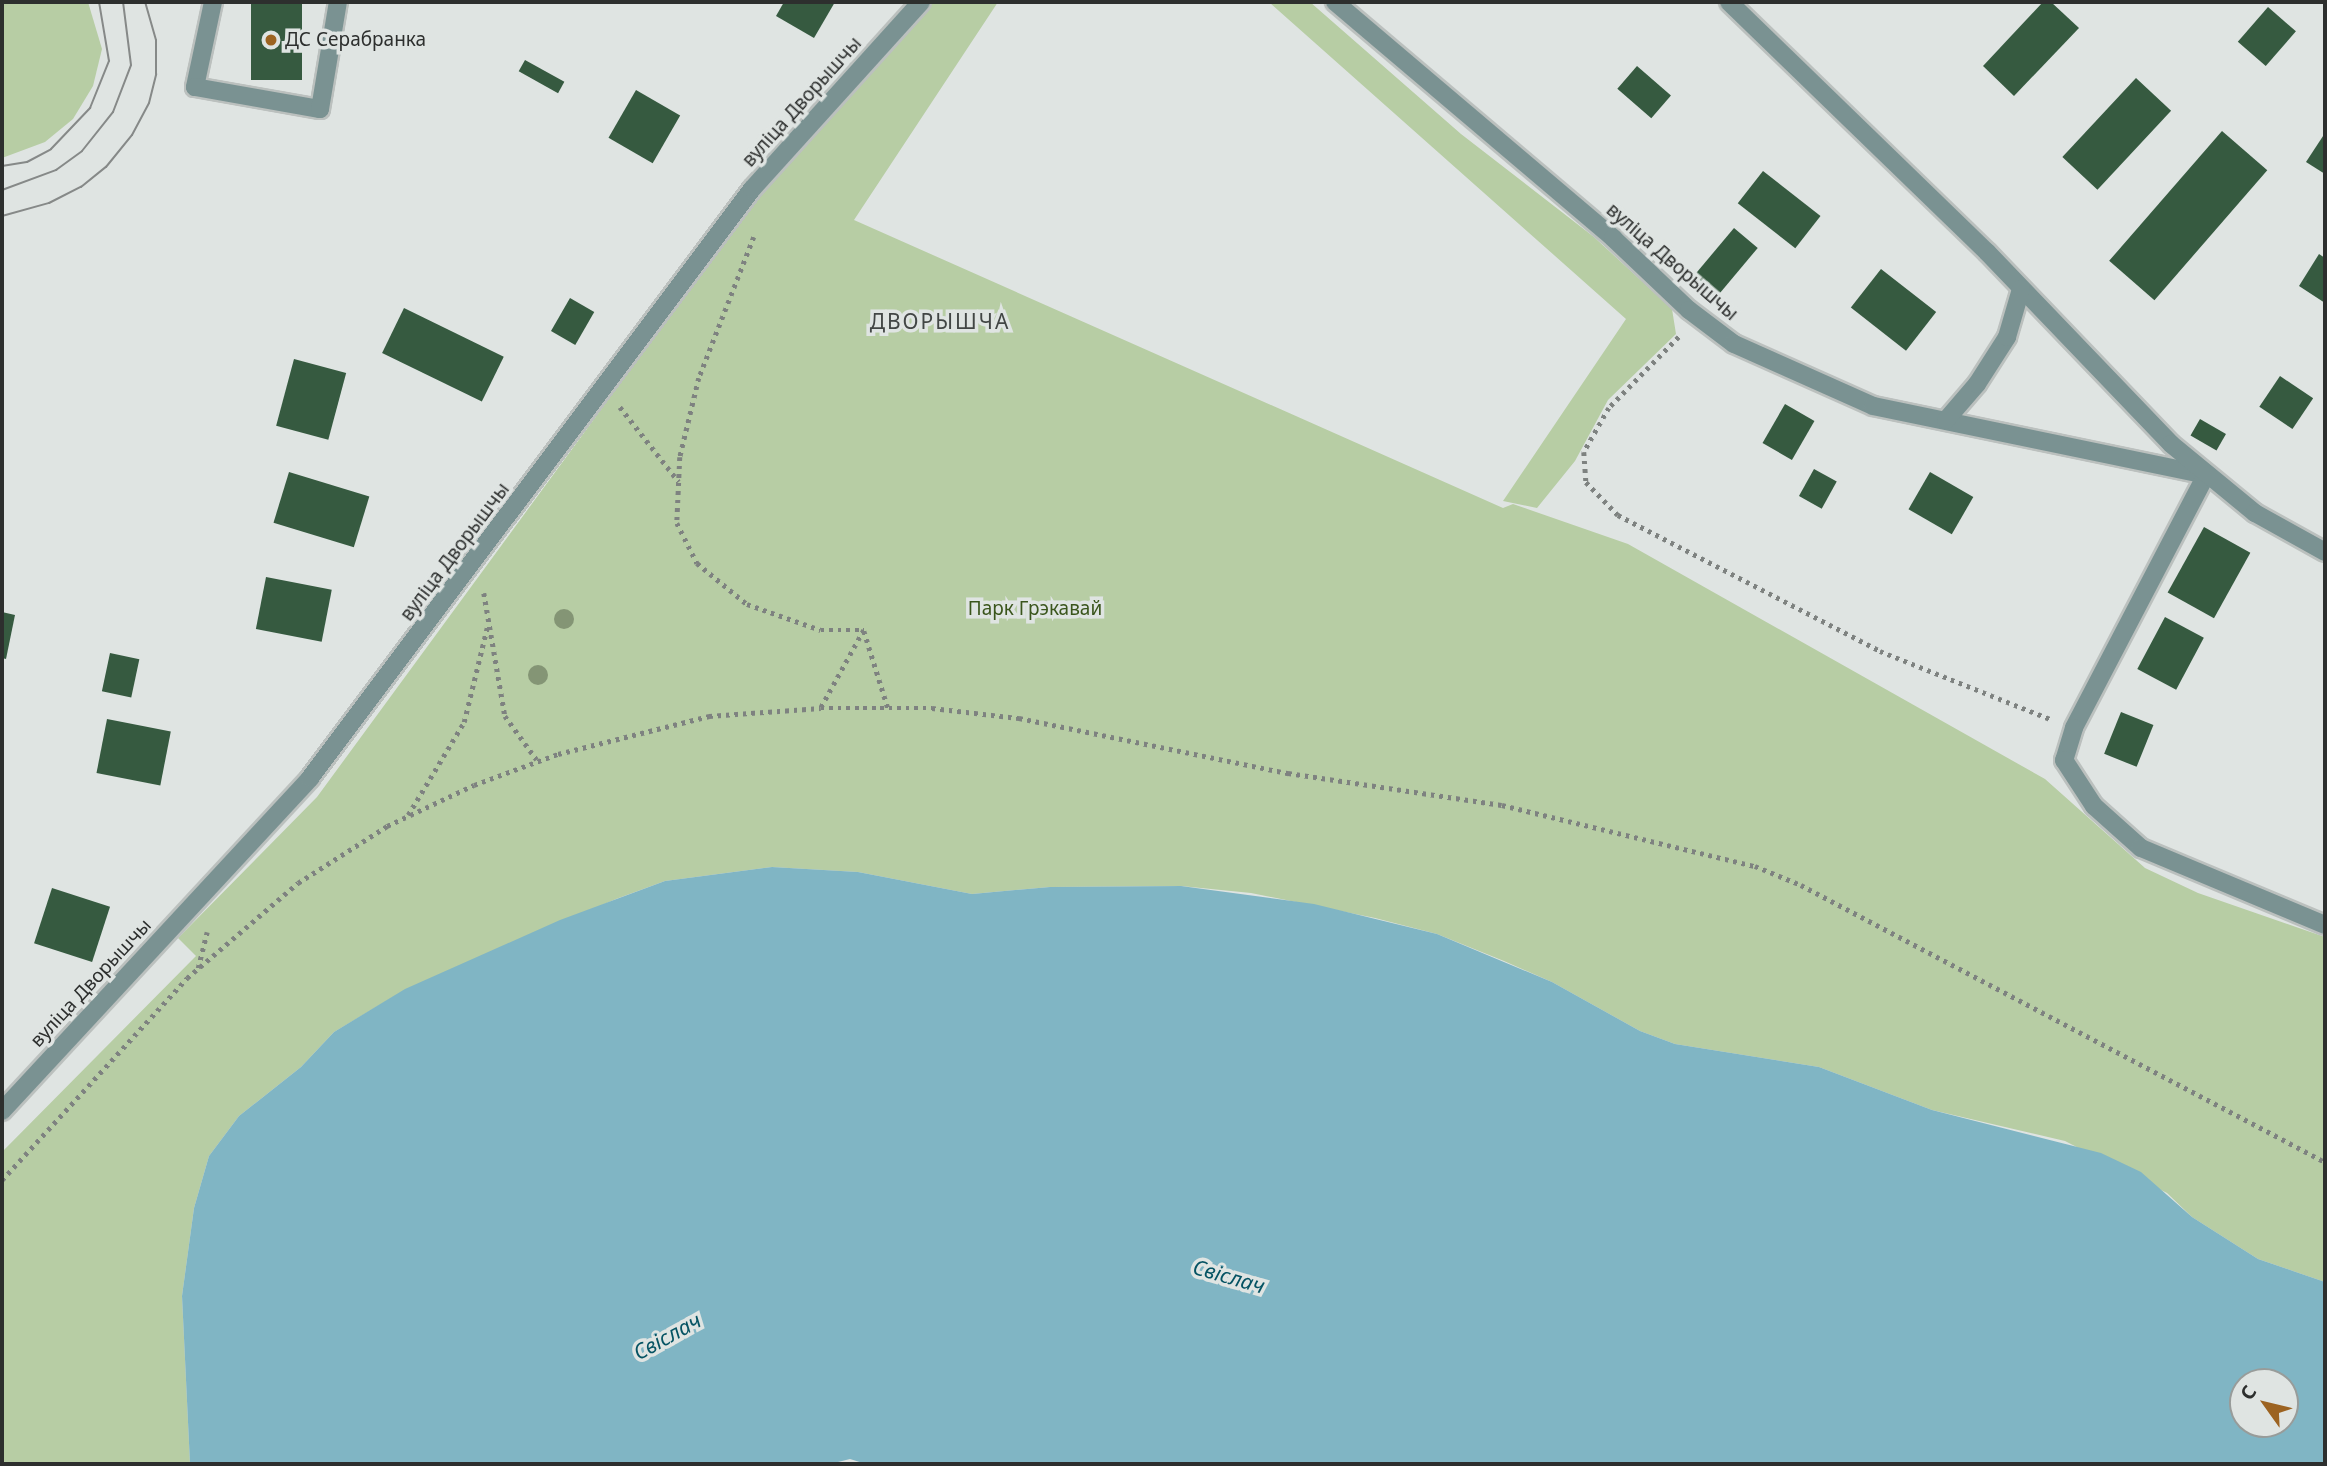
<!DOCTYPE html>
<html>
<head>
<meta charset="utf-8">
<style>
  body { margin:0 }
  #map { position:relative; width:2327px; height:1466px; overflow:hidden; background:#dfe4e2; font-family:"Noto Sans",sans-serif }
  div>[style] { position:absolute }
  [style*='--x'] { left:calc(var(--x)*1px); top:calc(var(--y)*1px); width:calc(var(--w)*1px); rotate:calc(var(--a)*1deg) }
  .green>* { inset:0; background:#b7cda4 }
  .water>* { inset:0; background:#80b5c4 }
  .building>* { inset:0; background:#365a40; transform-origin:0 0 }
  .path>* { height:4.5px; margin-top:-2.25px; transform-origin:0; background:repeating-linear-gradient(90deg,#7e8280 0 3.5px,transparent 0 8.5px) }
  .roads { filter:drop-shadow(2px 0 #bbc0be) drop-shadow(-2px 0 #bbc0be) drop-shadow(0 2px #bbc0be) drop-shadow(0 -2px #bbc0be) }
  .minor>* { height:18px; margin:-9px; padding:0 9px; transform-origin:9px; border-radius:9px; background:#7a9292 }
  .tram>* { height:2px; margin:-1px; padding:0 1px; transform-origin:1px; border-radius:1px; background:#868988 }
  .trees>* { width:20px; height:20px; margin:-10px; border-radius:50%; background:#849575 }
  .dots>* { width:19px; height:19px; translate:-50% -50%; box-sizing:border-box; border:4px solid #dfe4e2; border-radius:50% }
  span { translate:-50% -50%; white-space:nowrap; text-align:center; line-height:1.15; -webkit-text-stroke:7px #dfe4e2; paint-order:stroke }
  .poi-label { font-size:19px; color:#2d2f2e }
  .left { translate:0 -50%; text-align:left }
  .street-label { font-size:19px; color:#2d2f2e }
  .park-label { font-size:19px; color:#3a551c }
  .neighbourhood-label { font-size:21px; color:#424645; letter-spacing:2px }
  .water-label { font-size:21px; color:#055363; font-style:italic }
  .frame { position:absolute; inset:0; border:4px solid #2d2f2e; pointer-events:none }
  .north { position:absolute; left:2229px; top:1368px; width:70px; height:70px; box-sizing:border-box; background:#dfe4e2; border:2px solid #989c9a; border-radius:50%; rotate:304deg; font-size:19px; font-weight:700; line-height:28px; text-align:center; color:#2d2f2e }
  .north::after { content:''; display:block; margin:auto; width:24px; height:32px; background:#9c6321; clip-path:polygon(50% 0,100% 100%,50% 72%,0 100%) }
</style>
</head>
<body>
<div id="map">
  <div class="green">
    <i style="clip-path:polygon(2px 2px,88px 2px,102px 49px,93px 86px,73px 119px,45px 142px,2px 158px)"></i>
    <i style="clip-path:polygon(932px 2px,998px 2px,854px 220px,1503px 508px,1513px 504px,1628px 544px,2045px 779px,2145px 868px,2198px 893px,2325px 937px,2325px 1282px,2258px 1259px,2192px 1217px,2167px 1193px,2065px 1141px,1932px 1110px,1819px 1067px,1675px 1044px,1640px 1031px,1552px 982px,1504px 961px,1437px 934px,1375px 918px,1251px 893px,1181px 886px,1050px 887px,972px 894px,858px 872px,772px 867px,665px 881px,616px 899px,405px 990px,334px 1032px,301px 1067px,239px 1116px,209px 1156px,194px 1208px,182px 1296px,190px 1464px,2px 1464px,2px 1152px,196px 956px,178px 938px,317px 797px,759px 194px)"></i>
    <i style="clip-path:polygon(1269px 2px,1310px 2px,1461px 134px,1594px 237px,1672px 309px,1676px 334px,1608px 400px,1575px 461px,1537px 508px,1503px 501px,1626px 319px)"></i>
  </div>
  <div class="water">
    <i style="clip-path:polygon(evenodd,772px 867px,858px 872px,972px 894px,1050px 887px,1181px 886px,1314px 904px,1437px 934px,1552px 982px,1640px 1031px,1675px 1044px,1819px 1067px,1932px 1110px,2101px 1153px,2141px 1172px,2192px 1217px,2258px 1259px,2325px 1282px,2325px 1464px,866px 1464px,850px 1459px,830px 1464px,190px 1464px,182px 1296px,194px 1208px,209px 1156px,239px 1116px,301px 1067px,334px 1032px,405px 989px,560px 920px,665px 881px,772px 867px,2243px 1382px,2285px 1382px,2285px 1424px,2243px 1424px,2243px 1382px)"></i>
  </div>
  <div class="building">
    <i style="left:251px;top:2px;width:51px;height:78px"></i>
    <i style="clip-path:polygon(784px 2px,835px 2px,814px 38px,776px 16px)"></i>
    <i style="clip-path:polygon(2043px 2px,2051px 2px,2079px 28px,2014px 96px,1983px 66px)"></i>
    <i style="left:2268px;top:7px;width:37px;height:46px;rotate:41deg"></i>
    <i style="left:525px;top:60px;width:45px;height:13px;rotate:29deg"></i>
    <i style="left:1637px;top:66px;width:45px;height:30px;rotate:41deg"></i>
    <i style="left:2136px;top:78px;width:48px;height:108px;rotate:43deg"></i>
    <i style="left:636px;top:90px;width:51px;height:55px;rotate:30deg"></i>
    <i style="left:2222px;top:131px;width:60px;height:172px;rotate:41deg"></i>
    <i style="clip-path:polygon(2325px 133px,2325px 174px,2306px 162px)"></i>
    <i style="left:1763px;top:171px;width:73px;height:41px;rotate:38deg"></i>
    <i style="left:1734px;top:228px;width:31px;height:62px;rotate:40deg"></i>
    <i style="clip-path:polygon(2319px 254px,2325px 258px,2325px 303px,2299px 286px)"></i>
    <i style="left:1881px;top:269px;width:70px;height:49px;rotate:38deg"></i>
    <i style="left:570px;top:298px;width:28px;height:38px;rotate:30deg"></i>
    <i style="left:404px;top:308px;width:111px;height:50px;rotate:26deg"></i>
    <i style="left:294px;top:359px;width:54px;height:69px;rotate:15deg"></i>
    <i style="left:2280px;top:376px;width:40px;height:37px;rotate:34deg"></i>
    <i style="left:1785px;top:404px;width:34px;height:45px;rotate:30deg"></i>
    <i style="left:2200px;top:419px;width:30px;height:19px;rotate:30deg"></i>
    <i style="left:1814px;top:469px;width:26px;height:31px;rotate:29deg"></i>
    <i style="left:289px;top:472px;width:84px;height:53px;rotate:17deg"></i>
    <i style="left:1930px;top:472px;width:50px;height:43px;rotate:30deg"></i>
    <i style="left:2204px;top:527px;width:53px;height:75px;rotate:29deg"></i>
    <i style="left:266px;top:577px;width:67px;height:53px;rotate:11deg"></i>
    <i style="clip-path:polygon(2px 612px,15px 615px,6px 659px,2px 658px)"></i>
    <i style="left:2165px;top:617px;width:44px;height:59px;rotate:28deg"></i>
    <i style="left:110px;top:653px;width:30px;height:39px;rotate:12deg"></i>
    <i style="left:2121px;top:712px;width:35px;height:45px;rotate:22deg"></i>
    <i style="left:107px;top:719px;width:65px;height:55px;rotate:11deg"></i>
    <i style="left:52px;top:888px;width:61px;height:58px;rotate:18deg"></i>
  </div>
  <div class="path">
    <i style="--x:754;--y:237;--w:151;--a:111.3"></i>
    <i style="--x:699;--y:378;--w:81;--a:103.5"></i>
    <i style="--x:680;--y:457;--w:66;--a:92.6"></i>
    <i style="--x:677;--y:523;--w:45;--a:63.4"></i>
    <i style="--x:697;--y:563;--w:65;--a:39.4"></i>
    <i style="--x:747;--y:604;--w:78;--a:19.4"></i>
    <i style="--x:821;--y:630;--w:43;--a:0"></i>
    <i style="--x:864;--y:630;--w:89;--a:118.9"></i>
    <i style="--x:1679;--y:337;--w:100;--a:134.6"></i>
    <i style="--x:1609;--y:408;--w:51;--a:119.6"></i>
    <i style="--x:1584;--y:452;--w:30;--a:86"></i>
    <i style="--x:1586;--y:482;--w:46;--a:45.9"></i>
    <i style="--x:1618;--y:515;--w:295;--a:27.4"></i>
    <i style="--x:1880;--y:651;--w:183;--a:21.8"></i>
    <i style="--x:620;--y:407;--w:95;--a:51.8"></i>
    <i style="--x:484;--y:593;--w:125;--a:80.3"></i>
    <i style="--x:505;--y:716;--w:54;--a:54"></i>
    <i style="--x:864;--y:631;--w:81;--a:72.7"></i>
    <i style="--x:408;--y:815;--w:109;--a:-58.9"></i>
    <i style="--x:464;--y:722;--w:97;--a:-76.3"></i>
    <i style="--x:198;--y:968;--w:37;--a:-76"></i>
    <i style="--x:2;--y:1180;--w:274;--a:-47.5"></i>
    <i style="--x:187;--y:978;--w:146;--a:-40.6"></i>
    <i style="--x:298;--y:883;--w:106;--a:-32.6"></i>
    <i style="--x:387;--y:826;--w:96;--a:-25.2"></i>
    <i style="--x:474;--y:785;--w:90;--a:-20.3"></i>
    <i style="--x:558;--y:754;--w:156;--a:-14.1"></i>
    <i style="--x:709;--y:716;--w:112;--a:-4.1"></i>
    <i style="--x:821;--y:708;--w:111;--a:0"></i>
    <i style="--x:932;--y:708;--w:88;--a:6.6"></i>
    <i style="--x:1019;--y:718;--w:275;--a:11.6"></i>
    <i style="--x:1288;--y:773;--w:216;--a:8.5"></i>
    <i style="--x:1502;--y:805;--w:260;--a:13.6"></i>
    <i style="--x:1755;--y:866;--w:50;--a:22.4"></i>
    <i style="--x:1801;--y:885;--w:593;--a:27.86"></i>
  </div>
  <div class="roads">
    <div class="minor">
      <i style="--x:213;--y:2;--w:87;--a:102"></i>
      <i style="--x:195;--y:87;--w:127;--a:10"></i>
      <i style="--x:320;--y:109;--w:109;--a:-80.5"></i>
      <i style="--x:1335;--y:2;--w:365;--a:40.3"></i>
      <i style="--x:1613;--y:238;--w:105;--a:43.5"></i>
      <i style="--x:1689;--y:310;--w:56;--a:37.1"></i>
      <i style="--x:1734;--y:344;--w:152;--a:24"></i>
      <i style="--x:1873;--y:406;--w:340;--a:11.7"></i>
      <i style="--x:2206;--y:475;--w:285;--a:117.6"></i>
      <i style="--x:2074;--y:728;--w:34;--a:107"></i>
      <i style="--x:2064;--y:760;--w:55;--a:56.9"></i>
      <i style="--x:2094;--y:806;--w:63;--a:41.8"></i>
      <i style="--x:2141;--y:848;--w:199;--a:22.7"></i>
      <i style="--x:1729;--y:2;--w:359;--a:44.1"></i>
      <i style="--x:1987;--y:252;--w:266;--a:46.2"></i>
      <i style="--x:2171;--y:444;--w:109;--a:39.4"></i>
      <i style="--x:2255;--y:513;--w:80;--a:29.1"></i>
      <i style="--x:1946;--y:420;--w:48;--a:-49.3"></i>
      <i style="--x:1977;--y:384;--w:56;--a:-57.4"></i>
      <i style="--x:2007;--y:337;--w:50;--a:-73.7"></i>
      <i style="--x:2;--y:1111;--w:454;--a:-47.2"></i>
      <i style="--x:310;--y:778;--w:736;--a:-53.11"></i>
      <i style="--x:752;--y:189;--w:252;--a:-47.9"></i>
    </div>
  </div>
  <div class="tram">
    <i style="--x:2;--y:166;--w:25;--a:-9"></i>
    <i style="--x:27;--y:162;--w:27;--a:-28"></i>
    <i style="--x:51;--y:149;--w:57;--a:-46.4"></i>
    <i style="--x:90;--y:108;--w:51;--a:-68"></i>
    <i style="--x:109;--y:61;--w:60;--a:-99.6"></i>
    <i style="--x:2;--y:190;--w:58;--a:-20.3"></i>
    <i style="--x:56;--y:170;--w:32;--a:-36"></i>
    <i style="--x:82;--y:151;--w:50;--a:-51.5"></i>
    <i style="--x:113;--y:112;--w:50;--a:-69"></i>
    <i style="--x:131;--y:65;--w:64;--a:-97.2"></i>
    <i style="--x:2;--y:216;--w:49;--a:-15.5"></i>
    <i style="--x:49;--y:203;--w:36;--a:-27"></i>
    <i style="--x:81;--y:187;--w:32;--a:-39"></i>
    <i style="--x:106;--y:167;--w:41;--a:-50.9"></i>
    <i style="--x:132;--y:135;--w:36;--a:-62"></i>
    <i style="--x:149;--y:103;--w:30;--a:-76"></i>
    <i style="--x:156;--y:74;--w:34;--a:-90"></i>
    <i style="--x:156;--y:40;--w:40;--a:-106"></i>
  </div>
  <div class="trees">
    <i style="left:564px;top:619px"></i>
    <i style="left:538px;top:675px"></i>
  </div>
  <div class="dots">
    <i style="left:271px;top:40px;background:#9c6321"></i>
  </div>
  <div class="poi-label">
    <span class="left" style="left:285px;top:40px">ДС Серабранка</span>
  </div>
  <div class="street-label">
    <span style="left:802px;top:102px;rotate:-48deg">вуліца Дворышчы</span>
    <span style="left:1672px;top:262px;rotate:41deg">вуліца Дворышчы</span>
    <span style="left:455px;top:552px;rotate:-53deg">вуліца Дворышчы</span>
    <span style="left:91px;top:983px;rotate:-47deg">вуліца Дворышчы</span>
  </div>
  <div class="park-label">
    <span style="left:1035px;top:609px">Парк Грэкавай</span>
  </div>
  <div class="neighbourhood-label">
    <span style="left:940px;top:321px">ДВОРЫШЧА</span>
  </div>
  <div class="water-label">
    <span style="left:1229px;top:1276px;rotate:16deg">Свіслач</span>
    <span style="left:667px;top:1336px;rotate:-29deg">Свіслач</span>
  </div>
  <div class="frame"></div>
  <div class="north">С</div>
</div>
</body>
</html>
